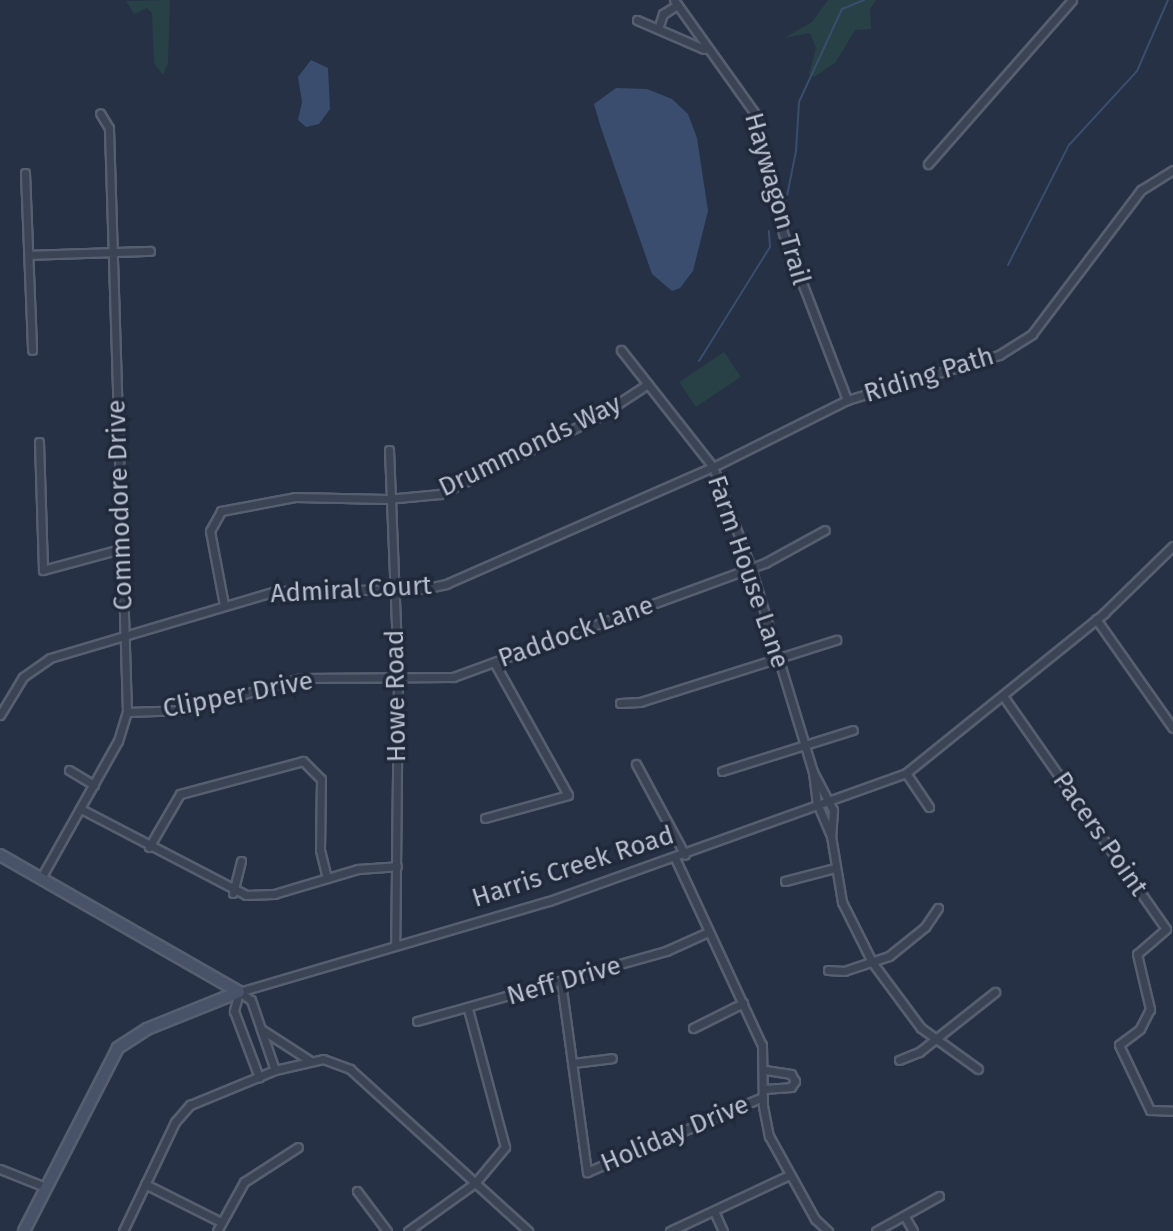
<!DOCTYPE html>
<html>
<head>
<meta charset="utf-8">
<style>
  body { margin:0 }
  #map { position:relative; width:1173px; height:1231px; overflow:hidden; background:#263145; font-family:"Fira Sans",sans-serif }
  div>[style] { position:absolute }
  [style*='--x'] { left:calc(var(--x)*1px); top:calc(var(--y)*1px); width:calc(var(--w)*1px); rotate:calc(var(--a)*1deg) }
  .green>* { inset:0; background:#284146; transform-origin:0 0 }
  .water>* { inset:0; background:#3b4d6e }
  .stream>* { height:2px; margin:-1px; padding:0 1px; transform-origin:1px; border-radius:1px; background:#3b4d6e }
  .roads { filter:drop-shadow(2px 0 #565f6f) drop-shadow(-2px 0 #565f6f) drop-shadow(0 2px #565f6f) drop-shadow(0 -2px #565f6f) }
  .street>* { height:7px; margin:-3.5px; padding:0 3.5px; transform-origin:3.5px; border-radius:3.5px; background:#3b4454 }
  .secondary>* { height:10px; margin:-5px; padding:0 5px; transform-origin:5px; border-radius:5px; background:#485268 }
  span { translate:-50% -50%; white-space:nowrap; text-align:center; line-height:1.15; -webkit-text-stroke:7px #1f293a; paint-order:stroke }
  .street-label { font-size:26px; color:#b8bfce }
</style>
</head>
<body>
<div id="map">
  <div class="green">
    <i style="clip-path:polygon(170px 0,168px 63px,163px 75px,154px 63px,152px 13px,147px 8px,134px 14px,126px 1px)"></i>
    <i style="clip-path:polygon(828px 0,876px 0,870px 9px,871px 29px,855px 30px,836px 62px,814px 77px,809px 74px,816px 48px,810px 33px,784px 38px,812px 22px)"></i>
    <i style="left:724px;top:352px;width:30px;height:54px;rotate:56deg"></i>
  </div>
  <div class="water">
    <i style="clip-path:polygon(311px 60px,328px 68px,330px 109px,319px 124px,306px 127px,298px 120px,302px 102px,298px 77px)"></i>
    <i style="clip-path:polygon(616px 88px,647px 89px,672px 99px,688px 114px,697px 138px,708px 211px,693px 271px,680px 288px,672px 291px,652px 274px,601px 128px,594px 104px)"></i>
  </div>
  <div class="stream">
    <i style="--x:785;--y:206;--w:56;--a:-78.7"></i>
    <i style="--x:796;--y:151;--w:49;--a:-86.5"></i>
    <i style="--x:799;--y:102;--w:102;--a:-65.2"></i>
    <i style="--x:842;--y:9;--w:24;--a:-22"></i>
    <i style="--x:1008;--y:265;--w:135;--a:-63.1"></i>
    <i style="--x:1069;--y:145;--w:100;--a:-47.4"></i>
    <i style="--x:1137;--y:71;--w:77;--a:-66.4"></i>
    <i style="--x:699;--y:361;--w:134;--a:-58.1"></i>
    <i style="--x:770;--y:247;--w:16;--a:-94"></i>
  </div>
  <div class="roads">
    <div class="street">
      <i style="--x:674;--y:0;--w:141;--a:54.5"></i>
      <i style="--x:756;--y:115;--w:121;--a:77.1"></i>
      <i style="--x:783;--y:233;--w:179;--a:69"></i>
      <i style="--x:637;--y:20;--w:73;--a:23.4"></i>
      <i style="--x:659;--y:26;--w:13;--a:-72"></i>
      <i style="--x:663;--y:14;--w:17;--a:-33"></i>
      <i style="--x:928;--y:164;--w:218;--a:-48.7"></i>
      <i style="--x:25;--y:173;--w:177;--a:87.7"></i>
      <i style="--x:29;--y:255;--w:121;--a:-1.9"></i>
      <i style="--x:621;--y:350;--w:149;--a:51.8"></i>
      <i style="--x:713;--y:467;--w:108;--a:69.4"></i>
      <i style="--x:751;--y:568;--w:213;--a:73.1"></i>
      <i style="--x:813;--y:772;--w:31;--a:83"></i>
      <i style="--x:817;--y:803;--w:36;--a:67"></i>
      <i style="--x:39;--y:442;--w:128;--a:88.2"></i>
      <i style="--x:43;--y:570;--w:81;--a:-15.1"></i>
      <i style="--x:389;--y:450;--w:228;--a:87.7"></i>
      <i style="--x:398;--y:678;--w:265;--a:90.6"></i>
      <i style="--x:224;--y:605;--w:75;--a:-100.7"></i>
      <i style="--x:210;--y:531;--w:23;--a:-61"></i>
      <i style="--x:221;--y:511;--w:75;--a:-10.7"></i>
      <i style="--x:295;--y:497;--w:92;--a:1.2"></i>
      <i style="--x:387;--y:499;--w:53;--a:-5.4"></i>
      <i style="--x:440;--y:494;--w:174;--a:-26"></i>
      <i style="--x:596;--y:418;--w:62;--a:-33.2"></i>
      <i style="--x:1096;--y:619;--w:133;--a:54.8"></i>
      <i style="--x:1003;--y:696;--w:284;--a:55"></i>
      <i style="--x:1166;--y:929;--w:38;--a:139"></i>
      <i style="--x:1137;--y:954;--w:57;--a:76.7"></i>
      <i style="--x:1150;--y:1009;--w:22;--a:117"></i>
      <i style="--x:1140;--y:1029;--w:26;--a:143"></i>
      <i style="--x:1119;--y:1045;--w:72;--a:64.5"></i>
      <i style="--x:1150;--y:1110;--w:23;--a:2"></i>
      <i style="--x:620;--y:703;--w:20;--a:-3"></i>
      <i style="--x:640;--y:702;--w:206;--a:-17.6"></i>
      <i style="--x:127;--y:712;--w:60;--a:-1.9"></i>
      <i style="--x:187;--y:710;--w:118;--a:-15.7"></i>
      <i style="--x:301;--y:678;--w:152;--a:-0.4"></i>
      <i style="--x:453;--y:677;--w:332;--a:-20.1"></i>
      <i style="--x:765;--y:563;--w:68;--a:-28.8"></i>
      <i style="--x:0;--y:715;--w:44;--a:-58.8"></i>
      <i style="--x:23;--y:677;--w:33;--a:-35"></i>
      <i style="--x:50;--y:658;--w:236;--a:-16.5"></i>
      <i style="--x:276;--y:591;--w:147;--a:-0.8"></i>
      <i style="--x:423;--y:589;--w:24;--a:-12"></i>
      <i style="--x:446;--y:584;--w:292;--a:-23.7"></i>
      <i style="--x:713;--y:467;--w:150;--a:-26.6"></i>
      <i style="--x:847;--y:400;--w:159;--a:-16.5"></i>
      <i style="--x:999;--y:355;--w:39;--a:-32"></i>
      <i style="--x:1032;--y:334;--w:181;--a:-52.9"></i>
      <i style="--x:1141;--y:190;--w:38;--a:-32"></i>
      <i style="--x:636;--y:764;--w:103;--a:61.7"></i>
      <i style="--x:69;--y:770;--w:29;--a:31"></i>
      <i style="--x:722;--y:771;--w:137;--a:-17.4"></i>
      <i style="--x:813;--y:772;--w:43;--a:62.2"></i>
      <i style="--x:833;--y:810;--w:26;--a:94"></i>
      <i style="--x:831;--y:836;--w:67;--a:80.5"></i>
      <i style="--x:842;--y:902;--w:67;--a:63.4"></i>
      <i style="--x:872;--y:962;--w:82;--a:53.4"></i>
      <i style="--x:921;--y:1028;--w:70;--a:35.7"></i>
      <i style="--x:906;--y:773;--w:41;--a:55.9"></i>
      <i style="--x:81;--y:809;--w:186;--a:27.5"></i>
      <i style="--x:246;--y:895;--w:28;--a:-2"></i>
      <i style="--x:274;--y:894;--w:88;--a:-16.6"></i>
      <i style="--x:358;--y:869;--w:39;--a:-4"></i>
      <i style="--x:485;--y:818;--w:86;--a:-15.5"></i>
      <i style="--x:568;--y:795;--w:152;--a:-119.1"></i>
      <i style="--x:149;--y:847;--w:61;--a:-59.7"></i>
      <i style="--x:180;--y:794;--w:127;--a:-15"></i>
      <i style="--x:303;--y:761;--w:25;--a:45"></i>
      <i style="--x:321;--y:779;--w:71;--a:90.8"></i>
      <i style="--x:320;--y:850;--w:29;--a:76"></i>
      <i style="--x:675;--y:858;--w:206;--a:65.1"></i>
      <i style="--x:762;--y:1045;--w:61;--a:89.1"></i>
      <i style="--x:763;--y:1106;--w:31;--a:79"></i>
      <i style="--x:769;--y:1136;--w:95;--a:61"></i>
      <i style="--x:815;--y:1219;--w:18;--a:43"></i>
      <i style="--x:41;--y:878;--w:157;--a:-60.7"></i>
      <i style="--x:118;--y:741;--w:30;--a:-73"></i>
      <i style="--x:127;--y:712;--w:584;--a:-91.77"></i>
      <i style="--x:109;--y:128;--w:17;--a:-121"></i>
      <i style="--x:785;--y:881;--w:52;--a:-14.6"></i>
      <i style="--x:233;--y:893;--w:33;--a:-76"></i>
      <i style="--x:828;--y:970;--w:16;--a:4"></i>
      <i style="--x:844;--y:971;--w:47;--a:-18.4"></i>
      <i style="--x:889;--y:956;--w:46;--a:-38.9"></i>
      <i style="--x:925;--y:927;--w:23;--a:-56"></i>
      <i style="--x:561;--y:982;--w:192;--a:82.2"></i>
      <i style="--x:587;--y:1172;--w:191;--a:-23.1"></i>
      <i style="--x:239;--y:992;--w:323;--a:-16.4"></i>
      <i style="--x:549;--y:901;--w:379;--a:-19.7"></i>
      <i style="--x:906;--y:773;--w:255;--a:-38.9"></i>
      <i style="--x:1104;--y:613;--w:96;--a:-44.2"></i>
      <i style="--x:239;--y:992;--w:20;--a:105"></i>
      <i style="--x:234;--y:1011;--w:71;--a:69.3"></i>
      <i style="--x:239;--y:992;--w:14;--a:34"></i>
      <i style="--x:251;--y:1000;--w:74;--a:71.1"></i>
      <i style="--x:417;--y:1021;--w:259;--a:-15.7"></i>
      <i style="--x:666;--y:951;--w:46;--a:-24.3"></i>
      <i style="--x:693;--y:1028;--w:56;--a:-26.6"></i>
      <i style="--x:261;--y:1029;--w:57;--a:32.9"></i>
      <i style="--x:899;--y:1060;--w:22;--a:-22"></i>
      <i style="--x:919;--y:1052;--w:97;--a:-38.3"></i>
      <i style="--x:573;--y:1063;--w:39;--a:-7"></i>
      <i style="--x:764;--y:1089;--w:27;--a:-4"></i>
      <i style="--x:791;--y:1087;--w:7;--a:-56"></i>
      <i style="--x:795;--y:1081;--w:8;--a:-120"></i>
      <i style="--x:791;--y:1074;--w:25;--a:-171"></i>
      <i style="--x:0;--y:1169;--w:48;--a:21.8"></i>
      <i style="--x:145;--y:1184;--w:85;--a:26.6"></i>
      <i style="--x:357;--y:1191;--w:50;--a:53.1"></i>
      <i style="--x:714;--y:1211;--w:22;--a:66"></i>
      <i style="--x:905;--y:1217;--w:16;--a:60"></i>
      <i style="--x:123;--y:1231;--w:121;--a:-64.5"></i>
      <i style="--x:175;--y:1122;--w:23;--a:-49"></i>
      <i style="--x:190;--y:1105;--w:92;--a:-22.4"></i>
      <i style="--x:275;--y:1070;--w:49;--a:-12.9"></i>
      <i style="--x:323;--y:1059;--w:29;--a:20"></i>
      <i style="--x:350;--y:1069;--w:241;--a:42.3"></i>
      <i style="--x:217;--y:1231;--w:56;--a:-61.1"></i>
      <i style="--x:244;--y:1182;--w:64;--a:-32.9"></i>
      <i style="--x:408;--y:1231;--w:82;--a:-35.6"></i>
      <i style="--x:475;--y:1183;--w:47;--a:-50.2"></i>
      <i style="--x:505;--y:1147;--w:143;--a:-105"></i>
      <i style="--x:670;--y:1231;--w:132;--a:-25.2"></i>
      <i style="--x:876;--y:1231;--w:72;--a:-29.1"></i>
    </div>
    <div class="secondary">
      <i style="--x:0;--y:855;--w:275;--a:29.8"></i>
      <i style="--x:239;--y:992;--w:99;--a:158.1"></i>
      <i style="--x:147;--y:1029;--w:35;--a:147"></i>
      <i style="--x:118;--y:1048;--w:206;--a:117.2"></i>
    </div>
  </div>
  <div class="street-label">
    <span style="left:777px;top:199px;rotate:74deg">Haywagon Trail</span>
    <span style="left:929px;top:375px;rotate:-17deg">Riding Path</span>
    <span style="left:530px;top:446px;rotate:-26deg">Drummonds Way</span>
    <span style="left:120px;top:505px;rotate:-92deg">Commodore Drive</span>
    <span style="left:748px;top:572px;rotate:71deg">Farm House Lane</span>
    <span style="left:351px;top:590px;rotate:-3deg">Admiral Court</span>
    <span style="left:576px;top:632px;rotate:-20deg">Paddock Lane</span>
    <span style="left:238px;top:695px;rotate:-11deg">Clipper Drive</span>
    <span style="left:396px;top:696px;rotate:-91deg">Howe Road</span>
    <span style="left:1100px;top:834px;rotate:55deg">Pacers Point</span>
    <span style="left:573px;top:867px;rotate:-18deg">Harris Creek Road</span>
    <span style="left:564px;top:981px;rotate:-16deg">Neff Drive</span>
    <span style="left:675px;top:1134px;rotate:-23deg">Holiday Drive</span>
  </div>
</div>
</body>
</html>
